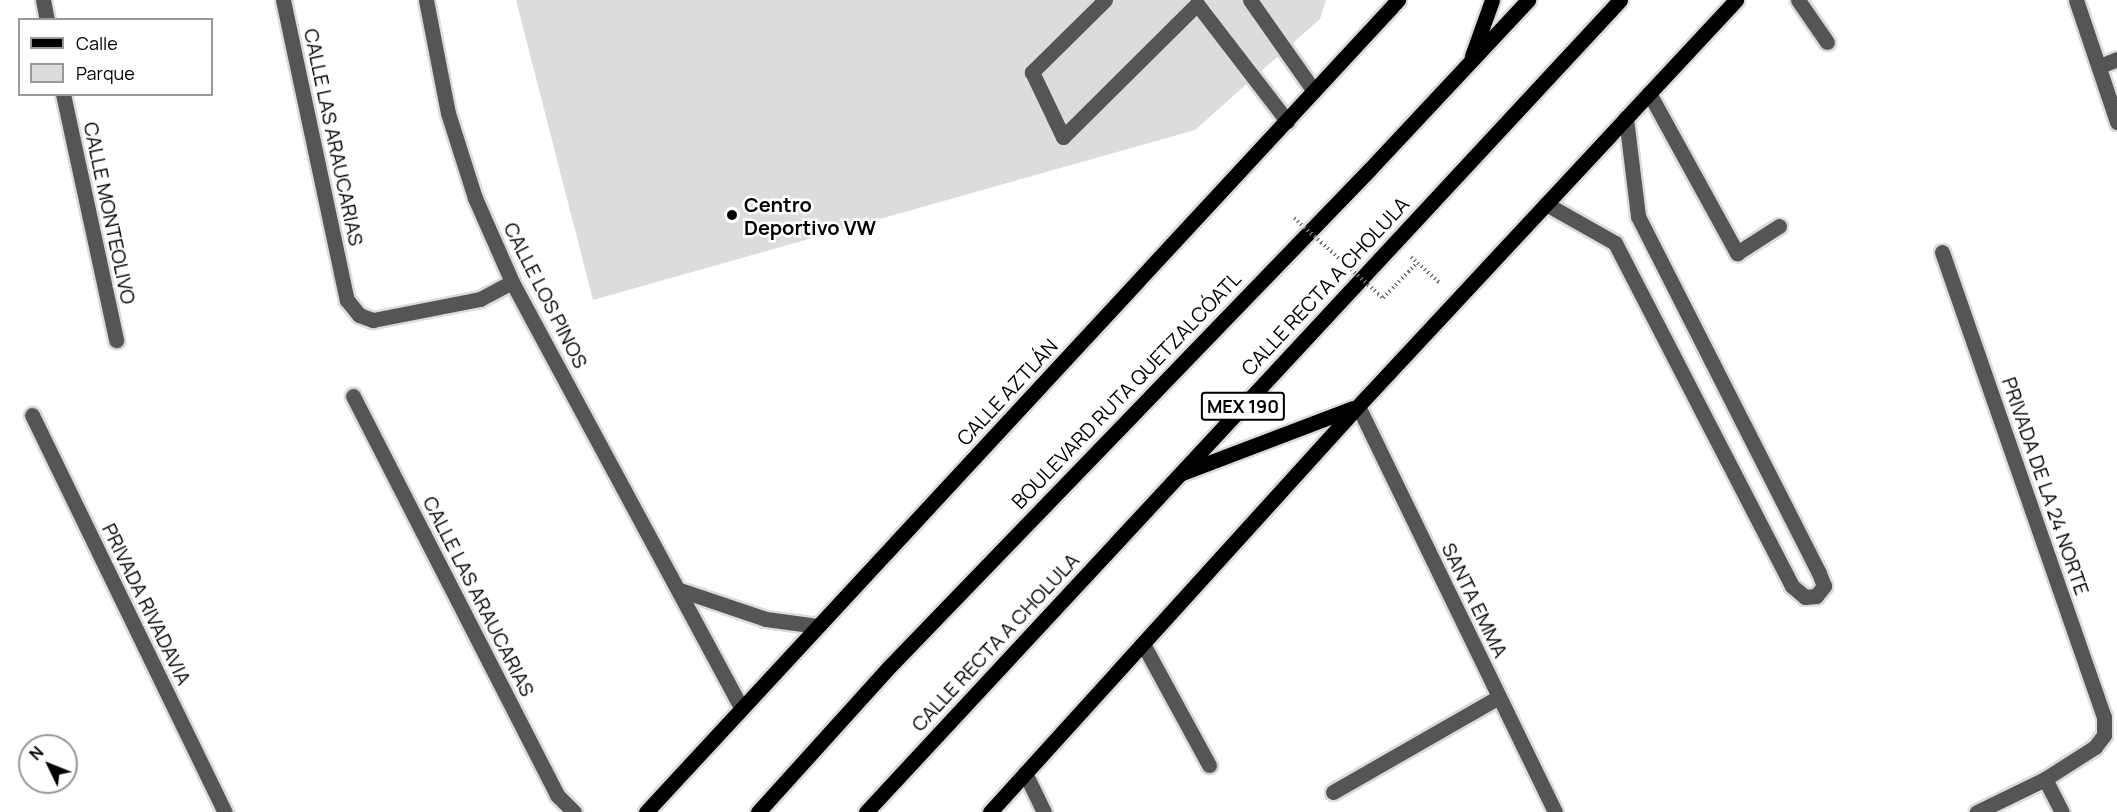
<!DOCTYPE html>
<html>
<head>
<meta charset="utf-8">
<style>
  body { margin:0 }
  #map { position:relative; width:2117px; height:812px; overflow:hidden; background:#fff; font-family:Manrope,sans-serif }
  div>[style] { position:absolute }
  [style*='--x'] { left:calc(var(--x)*1px); top:calc(var(--y)*1px); width:calc(var(--w)*1px); rotate:calc(var(--a)*1deg) }
  .green>* { inset:0; background:#dcdcdc }
  .path>* { height:4px; margin-top:-2px; transform-origin:0; background:repeating-linear-gradient(90deg,#777 0 1.5px,transparent 0 4.5px) }
  .roads { filter:drop-shadow(2px 0 #dbdbdb) drop-shadow(-2px 0 #dbdbdb) drop-shadow(0 2px #dbdbdb) drop-shadow(0 -2px #dbdbdb) }
  .minor>* { height:15px; margin:-7.5px; padding:0 7.5px; transform-origin:7.5px; border-radius:7.5px; background:#555 }
  .major>* { height:15px; margin:-7.5px; padding:0 7.5px; transform-origin:7.5px; border-radius:7.5px; background:#000 }
  .path-bridge>* { height:4px; margin-top:-2px; transform-origin:0; background:repeating-linear-gradient(90deg,#777 0 1.5px,transparent 0 4.5px) }
  .dots>* { width:16px; height:16px; translate:-50% -50%; box-sizing:border-box; border:3px solid #fff; border-radius:50% }
  span { translate:-50% -50%; white-space:nowrap; text-align:center; line-height:1.15; -webkit-text-stroke:5px #fff; paint-order:stroke }
  .shield-label span { padding:2px 4px; background:#fff; border:2px solid; border-radius:4px; -webkit-text-stroke-width:0 }
  .shield-label { font-size:18px; color:#000; font-weight:700 }
  .street-label { font-size:20px; color:#000 }
  .poi-label { font-size:20px; color:#000; font-weight:700 }
  .left { translate:0 -50%; text-align:left }
  .legend { position:absolute; left:18px; top:18px; width:195px; height:78px; box-sizing:border-box; background:#fff; border:2px solid #999; margin:0; padding:8px 10px; list-style:none; font-size:18px; color:#000 }
  .legend li { display:flex; align-items:center; gap:12px; height:30px }
  .legend b { width:30px; border:2px solid #999 }
  .north { position:absolute; left:18px; top:734px; width:60px; height:60px; box-sizing:border-box; background:#fff; border:2px solid #999; border-radius:50%; rotate:313deg; font-size:16px; font-weight:700; line-height:24px; text-align:center; color:#000 }
  .north::after { content:''; display:block; margin:auto; width:21px; height:27px; background:#000; clip-path:polygon(50% 0,100% 100%,50% 72%,0 100%) }
</style>
</head>
<body>
<div id="map">
  <div class="green">
    <i style="clip-path:polygon(516px 0,1326px 0,1320px 19px,1195px 130px,593px 300px)"></i>
  </div>
  <div class="path">
    <i style="--x:1411;--y:257;--w:40;--a:42"></i>
    <i style="--x:1383;--y:298;--w:49;--a:-45.8"></i>
  </div>
  <div class="roads">
    <div class="minor">
      <i style="--x:43;--y:0;--w:20;--a:79"></i>
      <i style="--x:283;--y:0;--w:307;--a:78"></i>
      <i style="--x:347;--y:300;--w:19;--a:51"></i>
      <i style="--x:359;--y:315;--w:15;--a:20"></i>
      <i style="--x:373;--y:320;--w:109;--a:-11.1"></i>
      <i style="--x:480;--y:299;--w:36;--a:-28"></i>
      <i style="--x:426;--y:0;--w:115;--a:79"></i>
      <i style="--x:448;--y:113;--w:89;--a:72.4"></i>
      <i style="--x:475;--y:198;--w:92;--a:66.2"></i>
      <i style="--x:512;--y:282;--w:484;--a:61.7"></i>
      <i style="--x:1105;--y:0;--w:103;--a:135.4"></i>
      <i style="--x:1032;--y:72;--w:72;--a:64.5"></i>
      <i style="--x:1063;--y:137;--w:189;--a:-44.8"></i>
      <i style="--x:1197;--y:4;--w:148;--a:52.4"></i>
      <i style="--x:1250;--y:0;--w:111;--a:54.9"></i>
      <i style="--x:1798;--y:0;--w:51;--a:55.4"></i>
      <i style="--x:2076;--y:0;--w:129;--a:71.4"></i>
      <i style="--x:2100;--y:66;--w:18;--a:-22"></i>
      <i style="--x:1649;--y:93;--w:183;--a:61.2"></i>
      <i style="--x:1737;--y:253;--w:50;--a:-32.7"></i>
      <i style="--x:63;--y:94;--w:252;--a:77.8"></i>
      <i style="--x:1546;--y:204;--w:79;--a:29.5"></i>
      <i style="--x:1615;--y:243;--w:386;--a:62.7"></i>
      <i style="--x:1792;--y:586;--w:17;--a:40"></i>
      <i style="--x:1805;--y:597;--w:11;--a:-5"></i>
      <i style="--x:1816;--y:596;--w:13;--a:-51"></i>
      <i style="--x:1824;--y:586;--w:14;--a:-111"></i>
      <i style="--x:1819;--y:573;--w:400;--a:-116.9"></i>
      <i style="--x:1638;--y:216;--w:99;--a:-97"></i>
      <i style="--x:1942;--y:252;--w:492;--a:70.8"></i>
      <i style="--x:2104;--y:717;--w:18;--a:90"></i>
      <i style="--x:2104;--y:735;--w:15;--a:127"></i>
      <i style="--x:2095;--y:747;--w:59;--a:147.4"></i>
      <i style="--x:2045;--y:779;--w:76;--a:154.1"></i>
      <i style="--x:353;--y:396;--w:448;--a:62.9"></i>
      <i style="--x:557;--y:795;--w:24;--a:45"></i>
      <i style="--x:1358;--y:406;--w:451;--a:64.1"></i>
      <i style="--x:32;--y:415;--w:441;--a:64.1"></i>
      <i style="--x:680;--y:590;--w:91;--a:18.6"></i>
      <i style="--x:766;--y:619;--w:52;--a:7.7"></i>
      <i style="--x:1143;--y:644;--w:138;--a:61.4"></i>
      <i style="--x:1025;--y:773;--w:43;--a:64"></i>
      <i style="--x:2045;--y:779;--w:37;--a:63"></i>
      <i style="--x:1333;--y:792;--w:191;--a:-29.8"></i>
    </div>
    <div class="major">
      <i style="--x:1472;--y:56;--w:59;--a:-70.3"></i>
      <i style="--x:1182;--y:473;--w:183;--a:-20.8"></i>
      <i style="--x:646;--y:812;--w:1107;--a:-47.2"></i>
      <i style="--x:758;--y:812;--w:195;--a:-47.9"></i>
      <i style="--x:889;--y:667;--w:691;--a:-46"></i>
      <i style="--x:1369;--y:170;--w:233;--a:-46.9"></i>
      <i style="--x:866;--y:812;--w:1108;--a:-47.12"></i>
      <i style="--x:990;--y:812;--w:548;--a:-47.81"></i>
      <i style="--x:1358;--y:406;--w:555;--a:-47.05"></i>
    </div>
  </div>
  <div class="path-bridge">
    <i style="--x:1294;--y:218;--w:120;--a:42"></i>
  </div>
  <div class="dots">
    <i style="left:732px;top:215px;background:#000"></i>
  </div>
  <div class="shield-label">
    <span style="left:1243px;top:406px">MEX 190</span>
  </div>
  <div class="street-label">
    <span style="left:334px;top:137px;rotate:78deg">CALLE LAS ARAUCARIAS</span>
    <span style="left:110px;top:213px;rotate:78deg">CALLE MONTEOLIVO</span>
    <span style="left:1325px;top:286px;rotate:-47deg">CALLE RECTA A CHOLULA</span>
    <span style="left:546px;top:295px;rotate:63deg">CALLE LOS PINOS</span>
    <span style="left:1126px;top:390px;rotate:-46deg">BOULEVARD RUTA QUETZALCÓATL</span>
    <span style="left:1007px;top:392px;rotate:-47deg">CALLE AZTLÁN</span>
    <span style="left:2046px;top:486px;rotate:71deg">PRIVADA DE LA 24 NORTE</span>
    <span style="left:479px;top:596px;rotate:63deg">CALLE LAS ARAUCARIAS</span>
    <span style="left:1475px;top:600px;rotate:64deg">SANTA EMMA</span>
    <span style="left:147px;top:604px;rotate:64deg">PRIVADA RIVADAVIA</span>
    <span style="left:995px;top:642px;rotate:-47deg">CALLE RECTA A CHOLULA</span>
  </div>
  <div class="poi-label">
    <span class="left" style="left:744px;top:216px">Centro<br>Deportivo VW</span>
  </div>
  <ul class="legend">
  <li><b style="height:8px;background:#000"></b>Calle</li>
  <li><b style="height:16px;background:#dcdcdc"></b>Parque</li>
  </ul>
  <div class="north">N</div>
</div>
</body>
</html>
